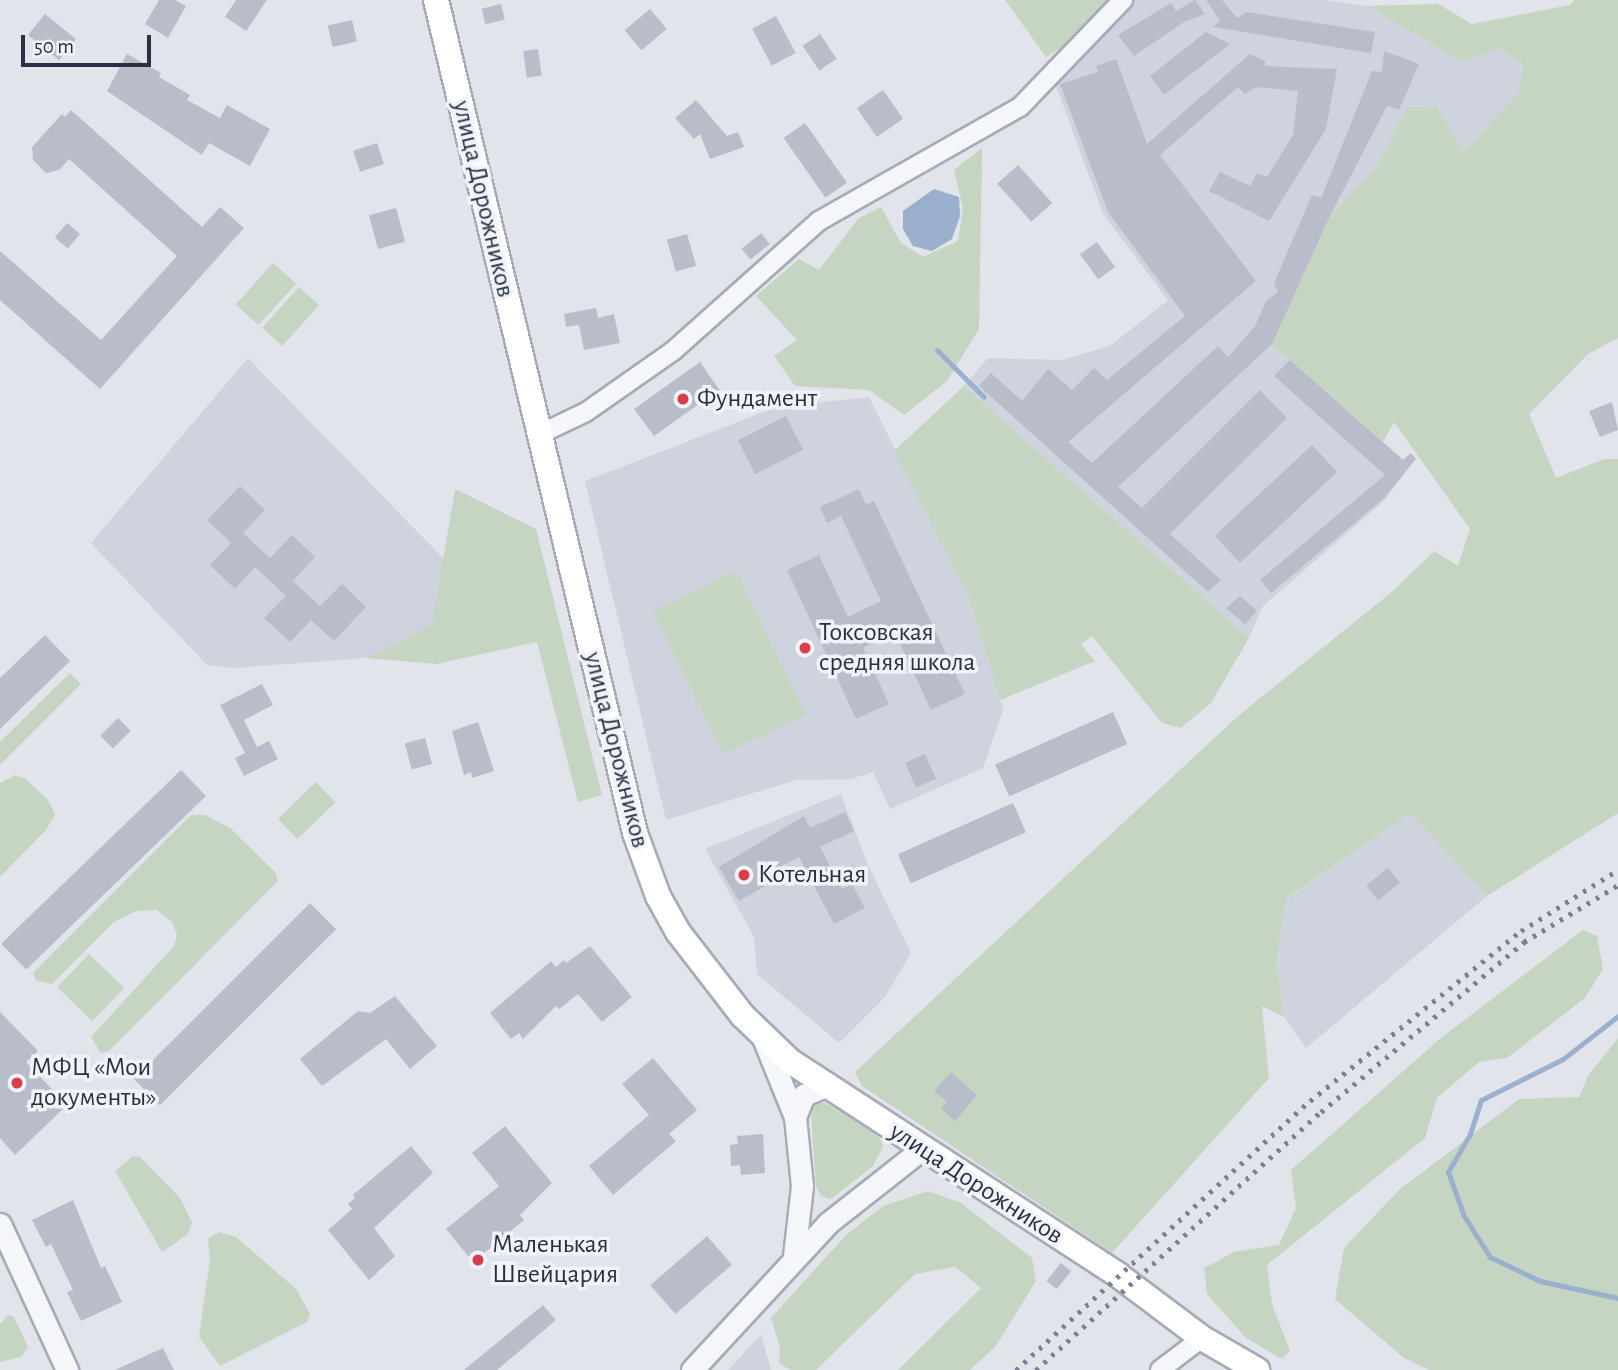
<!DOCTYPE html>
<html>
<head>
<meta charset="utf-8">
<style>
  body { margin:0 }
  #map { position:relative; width:1618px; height:1370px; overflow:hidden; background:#e1e4eb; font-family:"Alegreya Sans",sans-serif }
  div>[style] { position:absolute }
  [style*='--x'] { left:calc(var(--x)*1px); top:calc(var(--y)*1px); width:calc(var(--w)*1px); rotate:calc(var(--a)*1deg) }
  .built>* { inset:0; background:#cfd3dd }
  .green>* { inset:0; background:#c5d5c2; transform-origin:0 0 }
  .water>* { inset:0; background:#9ab0cd }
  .stream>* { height:5px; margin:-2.5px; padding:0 2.5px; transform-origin:2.5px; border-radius:2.5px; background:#9ab0cd }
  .building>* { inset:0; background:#b8bdc9; transform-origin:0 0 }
  .roads { filter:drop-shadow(2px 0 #a6abb6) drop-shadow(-2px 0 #a6abb6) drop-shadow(0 2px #a6abb6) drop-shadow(0 -2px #a6abb6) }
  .minor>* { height:18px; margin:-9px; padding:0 9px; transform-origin:9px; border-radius:9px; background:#f4f6f9 }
  .tertiary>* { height:21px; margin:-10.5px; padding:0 10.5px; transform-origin:10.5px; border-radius:10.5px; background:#f4f6f9 }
  .secondary>* { height:24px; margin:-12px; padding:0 12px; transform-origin:12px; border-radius:12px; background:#fff }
  .rail>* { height:5px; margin-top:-2.5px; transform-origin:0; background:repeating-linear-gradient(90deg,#798296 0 3.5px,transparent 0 10.5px) }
  .dots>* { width:19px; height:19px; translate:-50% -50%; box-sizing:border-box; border:4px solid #f1f3f8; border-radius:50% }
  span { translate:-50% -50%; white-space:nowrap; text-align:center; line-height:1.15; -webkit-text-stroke:7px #f1f3f8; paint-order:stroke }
  .street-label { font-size:26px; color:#283144 }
  .poi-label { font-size:26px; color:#283144 }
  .left { translate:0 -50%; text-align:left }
  .scale { position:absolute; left:21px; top:35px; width:130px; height:32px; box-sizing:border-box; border:4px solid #283144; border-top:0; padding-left:9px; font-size:21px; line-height:24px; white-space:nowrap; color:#283144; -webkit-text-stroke:5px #f1f3f8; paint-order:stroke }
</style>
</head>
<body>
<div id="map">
  <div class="built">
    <i style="clip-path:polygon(1134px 0,1323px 0,1367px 6px,1462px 62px,1499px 49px,1524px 64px,1518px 93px,1464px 152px,1436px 106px,1407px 107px,1377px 167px,1330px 216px,1272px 344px,1410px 466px,1384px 501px,1263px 606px,1249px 638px,964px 386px,988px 358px,1061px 360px,1110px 346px,1168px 300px,1103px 214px,1055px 83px)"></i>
    <i style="clip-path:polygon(248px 358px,445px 560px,432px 624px,366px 658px,234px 668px,207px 665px,91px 543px)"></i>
    <i style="clip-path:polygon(869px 397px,969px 597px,1003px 710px,983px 768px,890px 809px,873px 772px,851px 779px,796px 780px,666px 820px,585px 481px,777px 407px)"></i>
    <i style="clip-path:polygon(841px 794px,868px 865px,911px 953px,885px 997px,839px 1043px,757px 974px,754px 937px,705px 849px)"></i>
    <i style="clip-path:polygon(1412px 812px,1487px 896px,1306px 1048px,1284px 1017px,1276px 960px,1287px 899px)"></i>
    <i style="clip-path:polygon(761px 1334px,771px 1370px,728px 1370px,732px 1366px)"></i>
  </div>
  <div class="green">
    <i style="clip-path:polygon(1005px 0,1115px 0,1085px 33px,1046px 57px)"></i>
    <i style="clip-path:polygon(1575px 0,1618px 0,1618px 338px,1588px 354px,1529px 414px,1556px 478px,1604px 459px,1618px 459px,1618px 813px,1487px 896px,1411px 813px,1287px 898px,1276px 960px,1284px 1017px,1262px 1006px,1269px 1078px,1112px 1253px,862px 1086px,855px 1072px,1238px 716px,1393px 591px,1434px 551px,1458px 566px,1470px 529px,1394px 422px,1383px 442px,1272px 344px,1330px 216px,1377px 167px,1407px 107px,1436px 106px,1464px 152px,1518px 93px,1524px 64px,1499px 49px,1462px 62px,1367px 6px,1438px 4px,1472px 24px,1570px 5px)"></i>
    <i style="clip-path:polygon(982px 148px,979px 329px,947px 381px,904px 415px,869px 390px,795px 386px,774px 356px,797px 340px,756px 296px,799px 259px,819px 270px,858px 219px,881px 207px,901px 243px,923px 257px,958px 241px,963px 208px,954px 170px)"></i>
    <i style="left:273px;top:263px;width:31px;height:56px;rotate:42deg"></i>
    <i style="left:299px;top:287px;width:27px;height:55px;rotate:42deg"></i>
    <i style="clip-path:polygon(964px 386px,1249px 638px,1211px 703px,1181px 728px,1162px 723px,1092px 636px,1081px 644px,1095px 661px,1000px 700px,969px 597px,894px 451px)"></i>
    <i style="clip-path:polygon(455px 489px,536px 529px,602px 795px,578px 802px,537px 642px,436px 664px,366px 658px,432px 624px)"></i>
    <i style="left:736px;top:571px;width:159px;height:92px;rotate:64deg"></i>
    <i style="clip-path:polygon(70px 673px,81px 684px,0 765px,0 742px)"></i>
    <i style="clip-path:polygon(15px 775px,26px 779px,48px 800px,55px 814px,46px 830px,0 877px,0 783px)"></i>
    <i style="left:316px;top:782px;width:28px;height:53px;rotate:46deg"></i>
    <i style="clip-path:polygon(191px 815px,205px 815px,230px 828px,275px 872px,278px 881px,109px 1051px,101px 1053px,91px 1037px,174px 946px,177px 935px,172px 922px,157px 910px,136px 911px,114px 922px,52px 984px,36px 980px,33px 973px)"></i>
    <i style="clip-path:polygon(1583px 930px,1597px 936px,1603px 969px,1585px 998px,1507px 1058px,1479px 1062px,1437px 1098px,1425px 1138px,1267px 1265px,1272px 1304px,1290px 1351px,1282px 1359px,1246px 1338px,1207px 1294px,1204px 1268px,1234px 1252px,1279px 1245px,1296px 1208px,1291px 1170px,1442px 1037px)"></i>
    <i style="left:89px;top:954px;width:49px;height:46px;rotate:44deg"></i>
    <i style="clip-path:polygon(1618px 1038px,1618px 1370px,1429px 1370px,1404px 1358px,1335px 1299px,1344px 1248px,1399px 1190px,1519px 1099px,1579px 1097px,1588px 1076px)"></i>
    <i style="clip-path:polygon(816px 1103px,826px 1103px,846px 1115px,879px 1137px,883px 1146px,873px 1166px,831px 1199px,821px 1196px,816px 1186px,811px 1114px)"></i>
    <i style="clip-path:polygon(133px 1156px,140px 1157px,181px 1199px,192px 1223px,187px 1235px,162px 1252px,115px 1171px)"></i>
    <i style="clip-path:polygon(928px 1191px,961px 1203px,1032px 1258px,1036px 1281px,996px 1346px,970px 1370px,898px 1370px,981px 1288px,955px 1267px,915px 1274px,816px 1370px,790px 1370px,779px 1363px,780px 1347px,771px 1318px,846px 1235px,883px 1206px)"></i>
    <i style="clip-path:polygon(219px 1232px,236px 1237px,296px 1289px,310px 1314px,307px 1322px,220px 1366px,199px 1337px,210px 1259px,208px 1239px)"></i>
    <i style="clip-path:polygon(8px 1315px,14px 1317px,28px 1347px,21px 1357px,0 1362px,0 1324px)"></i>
  </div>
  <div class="water">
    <i style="clip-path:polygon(934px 189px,959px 197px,960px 216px,952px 239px,932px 251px,913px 246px,903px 229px,903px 211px)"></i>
  </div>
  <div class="stream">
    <i style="--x:937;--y:350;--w:66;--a:45"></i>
    <i style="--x:1618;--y:1016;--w:70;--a:142"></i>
    <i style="--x:1563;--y:1059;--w:92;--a:153.4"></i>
    <i style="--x:1481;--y:1100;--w:36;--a:108"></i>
    <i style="--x:1470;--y:1134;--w:44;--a:120.1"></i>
    <i style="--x:1448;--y:1172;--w:47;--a:70"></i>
    <i style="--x:1464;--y:1216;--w:49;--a:57.6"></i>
    <i style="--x:1490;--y:1257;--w:55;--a:25.6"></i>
    <i style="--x:1540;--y:1281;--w:80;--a:12.3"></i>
  </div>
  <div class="building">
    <i style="clip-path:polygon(159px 0,175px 0,186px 6px,168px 38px,145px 24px)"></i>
    <i style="clip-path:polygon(236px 0,267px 0,246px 31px,225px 17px)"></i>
    <i style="clip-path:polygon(1195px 0,1205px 14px,1184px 22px,1134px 56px,1118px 35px,1171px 3px,1176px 11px)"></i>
    <i style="clip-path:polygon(1206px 0,1222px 0,1237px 18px,1246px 12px,1375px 32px,1371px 53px,1213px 27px,1220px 21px)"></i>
    <i style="left:501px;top:4px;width:16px;height:20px;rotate:76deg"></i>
    <i style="left:650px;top:9px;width:26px;height:33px;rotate:50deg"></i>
    <i style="left:45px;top:14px;width:40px;height:27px;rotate:39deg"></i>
    <i style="left:776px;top:16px;width:42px;height:27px;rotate:62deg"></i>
    <i style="left:352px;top:20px;width:22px;height:25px;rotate:77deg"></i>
    <i style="clip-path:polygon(1206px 32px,1230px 44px,1164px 95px,1150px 76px)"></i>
    <i style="left:820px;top:34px;width:30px;height:21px;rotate:56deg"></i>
    <i style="left:538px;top:49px;width:27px;height:15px;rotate:82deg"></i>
    <i style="clip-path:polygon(1384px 51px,1419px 64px,1399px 110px,1387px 106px,1330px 216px,1272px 344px,1118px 487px,1142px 508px,1260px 390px,1287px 418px,1170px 534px,1221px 580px,1208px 592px,979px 386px,991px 373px,1022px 401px,1048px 369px,1072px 390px,1094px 368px,1107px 380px,1185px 316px,1108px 212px,1060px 84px,1098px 72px,1096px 66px,1116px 59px,1147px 144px,1250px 54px,1265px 61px,1265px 66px,1337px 69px,1326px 129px,1269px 221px,1209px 191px,1220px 172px,1250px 186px,1257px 173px,1267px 177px,1293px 135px,1298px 91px,1256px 87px,1245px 94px,1238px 87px,1160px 155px,1256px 281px,1068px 442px,1092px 463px,1218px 346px,1228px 357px,1255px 326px,1266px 301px,1278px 292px,1274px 283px,1312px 195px,1321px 198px,1372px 71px,1382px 72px)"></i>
    <i style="clip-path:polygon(127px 54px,161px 73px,159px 77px,190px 95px,187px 100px,220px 118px,227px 105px,270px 129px,250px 166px,209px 143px,202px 155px,107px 91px)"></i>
    <i style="left:883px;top:90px;width:35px;height:32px;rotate:55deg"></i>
    <i style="clip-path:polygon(696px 100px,727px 136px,738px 132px,744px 147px,710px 159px,700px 134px,694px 139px,675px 118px)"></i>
    <i style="clip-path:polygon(71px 110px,202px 227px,220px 207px,244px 228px,100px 389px,0 300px,0 251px,101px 340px,177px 256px,69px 159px,59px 170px,46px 173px,33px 160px,32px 147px,62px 114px,65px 117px)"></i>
    <i style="left:805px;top:123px;width:73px;height:26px;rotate:55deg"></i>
    <i style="left:377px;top:143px;width:22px;height:25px;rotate:72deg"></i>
    <i style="left:1018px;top:165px;width:51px;height:28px;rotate:48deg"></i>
    <i style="left:396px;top:208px;width:35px;height:28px;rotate:75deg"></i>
    <i style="left:67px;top:223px;width:17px;height:19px;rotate:40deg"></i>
    <i style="left:761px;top:233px;width:14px;height:25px;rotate:51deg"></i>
    <i style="left:687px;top:234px;width:33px;height:21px;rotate:74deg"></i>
    <i style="left:1097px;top:242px;width:31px;height:21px;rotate:54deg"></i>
    <i style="clip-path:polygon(596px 308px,598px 318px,614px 314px,620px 343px,584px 350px,579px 325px,566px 327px,564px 314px)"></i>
    <i style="clip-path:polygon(1290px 360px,1403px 460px,1411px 453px,1416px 459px,1383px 499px,1271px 593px,1260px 580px,1385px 475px,1274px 376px)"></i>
    <i style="clip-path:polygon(700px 362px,723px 395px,704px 409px,699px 404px,654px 436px,634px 409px)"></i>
    <i style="clip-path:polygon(1612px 402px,1618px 430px,1600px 437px,1589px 411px)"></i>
    <i style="left:786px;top:416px;width:38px;height:54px;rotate:63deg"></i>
    <i style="left:1312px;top:445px;width:37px;height:133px;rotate:47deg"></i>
    <i style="clip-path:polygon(240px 486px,265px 510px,243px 533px,270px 558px,292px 535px,315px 557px,293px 581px,320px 606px,342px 584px,366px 607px,334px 641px,311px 620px,290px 642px,264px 618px,286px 596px,255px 567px,235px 589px,210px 565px,231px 543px,207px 520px)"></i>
    <i style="clip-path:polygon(859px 489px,866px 505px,874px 501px,965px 694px,931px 710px,895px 633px,863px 648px,889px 704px,856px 719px,787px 570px,819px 555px,848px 617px,881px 601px,841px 516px,827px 523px,820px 507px)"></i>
    <i style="clip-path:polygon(1240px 596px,1257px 611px,1245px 624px,1226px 608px)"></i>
    <i style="clip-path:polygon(45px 635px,70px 661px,0 729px,0 678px)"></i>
    <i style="clip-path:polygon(262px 684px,273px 705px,244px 720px,257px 747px,269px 741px,278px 759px,244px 776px,235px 758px,245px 753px,220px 705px)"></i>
    <i style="left:1113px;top:712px;width:35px;height:129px;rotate:66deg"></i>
    <i style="left:118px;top:718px;width:18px;height:25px;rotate:45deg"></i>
    <i style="clip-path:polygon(478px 722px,494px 771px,472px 778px,471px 772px,464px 775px,452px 731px)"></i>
    <i style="left:425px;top:738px;width:27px;height:21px;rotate:75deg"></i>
    <i style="left:925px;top:754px;width:27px;height:22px;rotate:66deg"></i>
    <i style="left:181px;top:770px;width:36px;height:250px;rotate:46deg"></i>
    <i style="left:1013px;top:803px;width:32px;height:126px;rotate:66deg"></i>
    <i style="clip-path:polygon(845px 812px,854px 831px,820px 847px,842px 889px,852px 884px,865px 908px,834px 924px,799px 857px,764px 875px,769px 884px,739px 901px,719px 867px,804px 816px,810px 828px)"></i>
    <i style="left:1388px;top:868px;width:19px;height:28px;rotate:51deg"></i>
    <i style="left:310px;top:903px;width:37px;height:249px;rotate:45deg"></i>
    <i style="clip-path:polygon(590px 946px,632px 997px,602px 1022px,578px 994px,559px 1009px,556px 1006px,523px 1039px,519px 1033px,511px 1039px,490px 1013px,551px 961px,556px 967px,564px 960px,566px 963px)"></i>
    <i style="clip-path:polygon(395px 996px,437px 1046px,410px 1069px,386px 1039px,322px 1086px,300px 1059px,358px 1011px,370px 1013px)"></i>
    <i style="clip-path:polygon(0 1012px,38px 1051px,26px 1062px,67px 1105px,15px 1155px,0 1138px)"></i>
    <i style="clip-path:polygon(653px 1058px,697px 1110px,669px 1134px,676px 1141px,613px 1195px,589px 1166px,649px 1115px,622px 1084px)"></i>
    <i style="clip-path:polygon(951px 1072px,977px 1095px,955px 1121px,941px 1109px,947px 1102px,934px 1091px)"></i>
    <i style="clip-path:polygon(505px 1126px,552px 1183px,520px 1215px,524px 1220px,473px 1262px,446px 1229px,499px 1186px,472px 1153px)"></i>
    <i style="clip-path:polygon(763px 1134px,765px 1173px,741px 1175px,740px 1165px,731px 1166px,730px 1145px,738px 1144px,737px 1136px)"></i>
    <i style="clip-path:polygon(411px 1146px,433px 1173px,374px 1228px,395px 1256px,369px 1280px,328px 1230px,352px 1209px,348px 1204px,355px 1198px,353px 1195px)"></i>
    <i style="clip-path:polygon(73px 1200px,101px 1268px,105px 1266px,122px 1302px,81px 1321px,67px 1292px,73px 1290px,51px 1244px,46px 1247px,32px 1220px)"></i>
    <i style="left:707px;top:1236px;width:38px;height:75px;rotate:49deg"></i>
    <i style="left:1061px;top:1263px;width:13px;height:23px;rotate:39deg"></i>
    <i style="clip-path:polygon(543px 1305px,556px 1320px,497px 1370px,464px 1370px)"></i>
    <i style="clip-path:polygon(163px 1348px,174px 1370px,115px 1370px,152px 1353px)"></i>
  </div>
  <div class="roads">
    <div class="minor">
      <i style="--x:538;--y:435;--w:53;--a:-25.6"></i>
      <i style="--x:586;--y:412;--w:106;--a:-35"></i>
      <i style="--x:673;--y:351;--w:195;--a:-41.7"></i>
      <i style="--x:819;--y:221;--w:231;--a:-29.6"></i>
      <i style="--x:1020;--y:107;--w:149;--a:-46.1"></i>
      <i style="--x:1160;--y:1370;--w:53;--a:-37.3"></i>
    </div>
    <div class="tertiary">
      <i style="--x:763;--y:1038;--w:85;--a:67.9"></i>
      <i style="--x:795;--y:1117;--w:69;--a:84.2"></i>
      <i style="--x:802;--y:1186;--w:70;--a:96.5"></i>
      <i style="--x:795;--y:1117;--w:24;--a:-68"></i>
      <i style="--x:804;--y:1095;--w:23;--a:-23"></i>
      <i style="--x:0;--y:1224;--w:161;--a:65.3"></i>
      <i style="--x:692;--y:1370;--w:200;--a:-47.2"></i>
      <i style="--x:828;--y:1223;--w:120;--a:-38.2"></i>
    </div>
    <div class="secondary">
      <i style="--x:436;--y:0;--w:856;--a:76.56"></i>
      <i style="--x:635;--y:833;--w:67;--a:69.9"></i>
      <i style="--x:658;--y:896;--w:41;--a:60.9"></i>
      <i style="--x:678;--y:932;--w:106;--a:52.3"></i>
      <i style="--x:743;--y:1016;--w:65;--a:43.8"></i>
      <i style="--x:790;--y:1061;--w:392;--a:33.1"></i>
      <i style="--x:1118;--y:1275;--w:105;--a:36.9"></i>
      <i style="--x:1202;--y:1338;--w:64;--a:30.2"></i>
    </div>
  </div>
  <div class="rail">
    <i style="--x:1016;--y:1370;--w:398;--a:-42.5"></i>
    <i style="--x:1310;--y:1101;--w:271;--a:-38.9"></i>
    <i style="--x:1521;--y:931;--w:115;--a:-32.2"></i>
    <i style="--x:1036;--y:1370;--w:384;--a:-42.2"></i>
    <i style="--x:1321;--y:1112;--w:265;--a:-39.9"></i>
    <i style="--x:1524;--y:942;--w:110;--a:-31.2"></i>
  </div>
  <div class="dots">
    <i style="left:683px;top:399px;background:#d83e4c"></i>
    <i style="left:805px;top:648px;background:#d83e4c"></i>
    <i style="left:744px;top:875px;background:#d83e4c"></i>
    <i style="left:17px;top:1083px;background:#d83e4c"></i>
    <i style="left:478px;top:1260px;background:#d83e4c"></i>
  </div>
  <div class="street-label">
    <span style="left:483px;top:199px;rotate:77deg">улица Дорожников</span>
    <span style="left:616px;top:750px;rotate:76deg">улица Дорожников</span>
    <span style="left:976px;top:1184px;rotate:33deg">улица Дорожников</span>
  </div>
  <div class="poi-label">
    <span class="left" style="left:697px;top:399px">Фундамент</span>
    <span class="left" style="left:819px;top:648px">Токсовская<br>средняя школа</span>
    <span class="left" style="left:758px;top:875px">Котельная</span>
    <span class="left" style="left:31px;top:1083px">МФЦ «Мои<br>документы»</span>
    <span class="left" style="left:492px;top:1260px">Маленькая<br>Швейцария</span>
  </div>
  <div class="scale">50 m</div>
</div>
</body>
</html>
